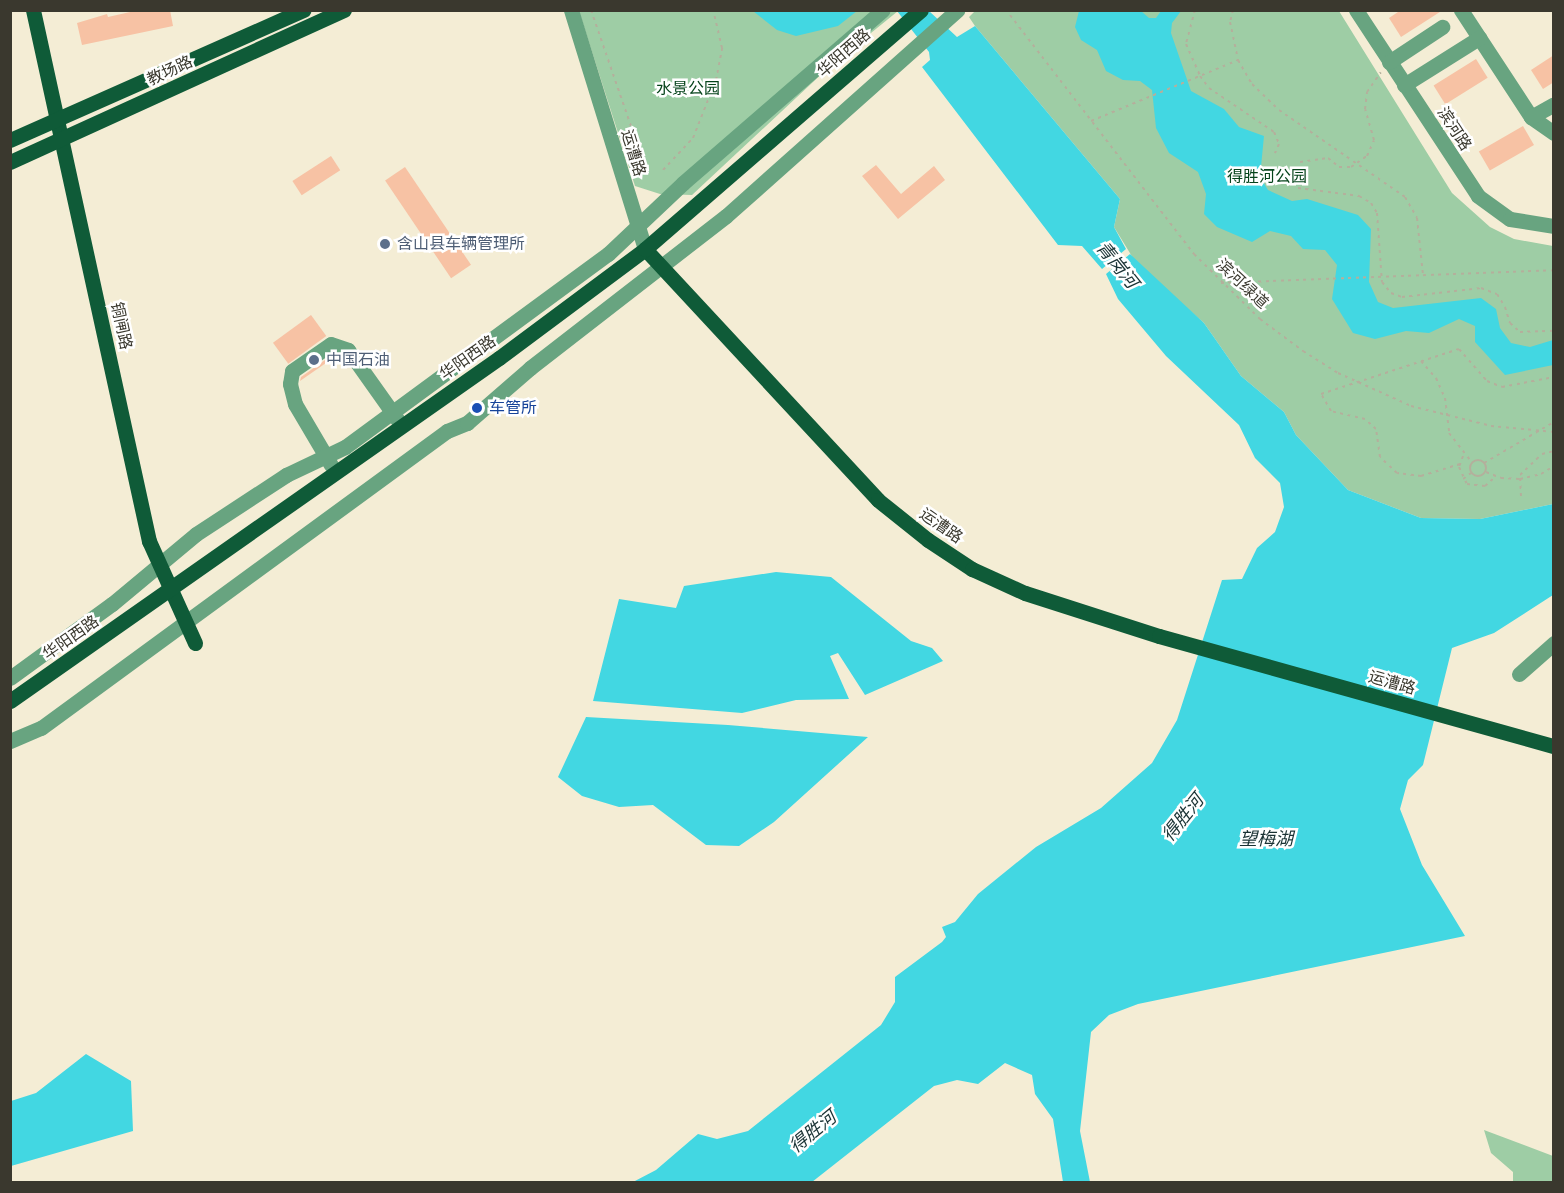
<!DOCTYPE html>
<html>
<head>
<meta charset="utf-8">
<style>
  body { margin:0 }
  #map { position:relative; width:1564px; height:1193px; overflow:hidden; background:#f4edd5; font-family:Karla,"Noto Sans SC",sans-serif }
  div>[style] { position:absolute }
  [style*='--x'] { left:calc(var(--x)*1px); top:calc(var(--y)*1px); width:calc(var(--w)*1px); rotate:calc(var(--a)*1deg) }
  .green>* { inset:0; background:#9ecda5 }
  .water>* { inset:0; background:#42d7e2 }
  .building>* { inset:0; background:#f7c2a4; transform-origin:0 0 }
  .path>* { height:2px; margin-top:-1px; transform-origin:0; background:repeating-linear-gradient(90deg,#b4af9c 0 3px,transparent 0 7.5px) }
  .path>.ring { margin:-1px; padding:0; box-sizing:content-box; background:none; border:2px solid #b4af9c; border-radius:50% }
  .minor>* { height:15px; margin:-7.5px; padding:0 7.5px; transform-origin:7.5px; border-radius:7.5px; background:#68a480 }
  .major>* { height:15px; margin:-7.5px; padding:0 7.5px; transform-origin:7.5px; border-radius:7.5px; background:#0f5b38 }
  .dots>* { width:16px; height:16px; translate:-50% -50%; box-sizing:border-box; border:3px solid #fff; border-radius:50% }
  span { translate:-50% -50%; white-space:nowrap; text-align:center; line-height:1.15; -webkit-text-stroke:5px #fff; paint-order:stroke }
  .street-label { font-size:16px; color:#3a382e }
  .park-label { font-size:16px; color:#06441b }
  .service-label { font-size:16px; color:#4e5e75 }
  .left { translate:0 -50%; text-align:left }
  .transit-label { font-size:16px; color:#164399 }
  .water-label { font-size:18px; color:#1a3234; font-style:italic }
  .frame { position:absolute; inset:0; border:12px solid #3a382e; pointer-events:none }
</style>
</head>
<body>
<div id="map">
  <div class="green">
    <i style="clip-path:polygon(976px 10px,1339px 11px,1452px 193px,1490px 227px,1514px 239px,1553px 246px,1553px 504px,1480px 519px,1421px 518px,1348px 490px,1296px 435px,1284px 412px,1241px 376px,1204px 323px,1136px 263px,1114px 227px,1120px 199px,975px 26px,969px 17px)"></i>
    <i style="clip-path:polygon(579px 11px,898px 11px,828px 68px,692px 195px,660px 194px,635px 186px)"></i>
    <i style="clip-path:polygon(1484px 1130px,1553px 1156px,1553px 1182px,1513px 1182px,1513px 1172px,1491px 1153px)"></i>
  </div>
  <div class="water">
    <i style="clip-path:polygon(753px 11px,857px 11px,838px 26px,796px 36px,777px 30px)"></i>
    <i style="clip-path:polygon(897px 11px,929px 11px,957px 37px,975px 26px,1120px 199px,1114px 227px,1126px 249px,1102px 269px,1082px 246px,1058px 245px,922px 67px,930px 60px,929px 52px)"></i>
    <i style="clip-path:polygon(1079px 11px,1141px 11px,1149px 18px,1156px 18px,1161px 11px,1181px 11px,1172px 23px,1171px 33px,1191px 91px,1224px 109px,1239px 127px,1264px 136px,1260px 177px,1268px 190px,1292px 201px,1307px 199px,1358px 215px,1371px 229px,1369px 282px,1378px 302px,1393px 308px,1481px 298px,1496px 309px,1500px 328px,1511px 343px,1530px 347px,1553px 340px,1553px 365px,1505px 375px,1475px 342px,1475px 326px,1459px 319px,1429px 333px,1406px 331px,1375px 339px,1353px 333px,1332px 299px,1337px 265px,1325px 250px,1303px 249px,1291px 236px,1270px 231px,1252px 242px,1217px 227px,1204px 214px,1206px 194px,1198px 172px,1169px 153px,1156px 128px,1152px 90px,1140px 81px,1123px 80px,1106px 71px,1097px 50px,1081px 40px,1075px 27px)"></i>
    <i style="clip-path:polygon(1130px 254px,1204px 323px,1241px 376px,1284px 412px,1296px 435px,1348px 490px,1421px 518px,1480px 519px,1553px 504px,1553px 595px,1494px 633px,1452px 648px,1423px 765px,1408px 780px,1400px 809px,1422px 865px,1465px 936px,1138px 1004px,1109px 1015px,1091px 1032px,1080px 1131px,1090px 1182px,1063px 1182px,1053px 1119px,1035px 1094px,1032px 1075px,1005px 1063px,978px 1084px,957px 1080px,934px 1086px,812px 1182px,633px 1182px,656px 1170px,698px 1134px,717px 1139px,748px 1131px,881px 1025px,895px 1002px,895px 977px,942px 942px,946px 937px,942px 927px,955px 922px,978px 894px,1036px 847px,1101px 808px,1152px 763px,1177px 720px,1222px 580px,1242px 579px,1257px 548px,1275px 532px,1284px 507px,1280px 483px,1255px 458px,1239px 425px,1166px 356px,1118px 299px,1106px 274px)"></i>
    <i style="clip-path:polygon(776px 572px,831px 577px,911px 641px,932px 648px,943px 661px,865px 695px,838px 653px,830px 656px,849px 699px,796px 700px,742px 713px,593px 701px,619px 599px,676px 608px,684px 586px)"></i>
    <i style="clip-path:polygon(586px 717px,728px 725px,868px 737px,774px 822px,739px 846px,706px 845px,653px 805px,619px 807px,582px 796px,558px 777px)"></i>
    <i style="clip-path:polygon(86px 1054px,131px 1081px,133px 1131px,11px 1166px,11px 1101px,36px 1093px)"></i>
  </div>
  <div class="building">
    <i style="clip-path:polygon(139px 10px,170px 10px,173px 26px,82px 45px,77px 23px,107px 14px,108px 17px)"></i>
    <i style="clip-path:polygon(1401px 10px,1443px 10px,1401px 37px,1389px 18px)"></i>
    <i style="clip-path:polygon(1554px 55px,1554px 82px,1543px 89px,1531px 70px)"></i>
    <i style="left:1476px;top:59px;width:22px;height:50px;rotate:58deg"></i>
    <i style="left:1523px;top:126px;width:22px;height:51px;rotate:60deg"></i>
    <i style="left:331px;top:156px;width:17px;height:46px;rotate:57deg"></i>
    <i style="clip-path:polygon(876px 165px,901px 194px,934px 166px,945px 180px,898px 219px,862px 176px)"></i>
    <i style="left:405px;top:167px;width:118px;height:24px;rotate:56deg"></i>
    <i style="left:311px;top:315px;width:26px;height:47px;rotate:54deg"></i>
    <i style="clip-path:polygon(332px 355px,336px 356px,300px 381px,301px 377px)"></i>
  </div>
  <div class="path">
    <i style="--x:591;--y:10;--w:132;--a:71"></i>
    <i style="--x:634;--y:135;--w:29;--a:80"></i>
    <i style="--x:1195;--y:10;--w:35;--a:105"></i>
    <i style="--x:1186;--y:44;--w:35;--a:66"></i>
    <i style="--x:1200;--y:76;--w:15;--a:53"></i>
    <i style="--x:1209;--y:88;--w:78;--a:34.1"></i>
    <i style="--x:1274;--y:132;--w:13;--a:67"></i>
    <i style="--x:1279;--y:144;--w:10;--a:114"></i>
    <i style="--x:1233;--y:10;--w:12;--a:104"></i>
    <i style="--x:1230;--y:22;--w:39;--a:78"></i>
    <i style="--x:1238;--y:60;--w:28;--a:60"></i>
    <i style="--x:1252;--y:84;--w:37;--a:44"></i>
    <i style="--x:1279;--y:110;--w:153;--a:34.6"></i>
    <i style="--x:1405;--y:197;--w:24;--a:60"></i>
    <i style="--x:1417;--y:218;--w:57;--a:84"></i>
    <i style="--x:1010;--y:15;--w:302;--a:52.4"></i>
    <i style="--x:1194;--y:254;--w:93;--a:44.6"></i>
    <i style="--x:1260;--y:319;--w:54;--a:36.7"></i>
    <i style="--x:1303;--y:351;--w:41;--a:32.2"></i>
    <i style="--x:1338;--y:373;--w:80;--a:24.3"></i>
    <i style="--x:1411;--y:406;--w:82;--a:14"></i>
    <i style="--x:1491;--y:426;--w:63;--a:5.4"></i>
    <i style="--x:1091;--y:121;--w:159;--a:-22.5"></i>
    <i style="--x:1300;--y:162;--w:28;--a:-8"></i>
    <i style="--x:1328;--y:158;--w:14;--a:39"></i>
    <i style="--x:1339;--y:167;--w:12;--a:0"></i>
    <i style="--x:1351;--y:167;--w:19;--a:-35"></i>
    <i style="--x:1367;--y:156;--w:17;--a:-66"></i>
    <i style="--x:1374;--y:140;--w:32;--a:-106"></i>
    <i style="--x:1365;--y:109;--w:17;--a:-83"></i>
    <i style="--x:1367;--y:92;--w:24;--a:-55"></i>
    <i style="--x:663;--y:170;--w:44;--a:-46.8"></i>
    <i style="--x:693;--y:138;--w:62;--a:-68.4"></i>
    <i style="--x:716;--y:80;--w:33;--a:-79"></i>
    <i style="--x:722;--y:48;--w:39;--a:-103"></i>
    <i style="--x:1298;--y:188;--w:62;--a:7.5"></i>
    <i style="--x:1359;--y:196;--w:14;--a:30"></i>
    <i style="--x:1371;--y:203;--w:12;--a:59"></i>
    <i style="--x:1377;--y:213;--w:69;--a:85.9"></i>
    <i style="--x:1382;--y:282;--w:14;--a:51"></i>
    <i style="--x:1391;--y:293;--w:12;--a:20"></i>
    <i style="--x:1402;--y:297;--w:80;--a:-6.5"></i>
    <i style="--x:1481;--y:288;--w:17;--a:21"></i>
    <i style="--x:1497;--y:294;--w:15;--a:58"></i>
    <i style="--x:1505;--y:307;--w:17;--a:73"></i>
    <i style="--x:1510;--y:323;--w:13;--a:42"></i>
    <i style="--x:1520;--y:332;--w:34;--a:-2"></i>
    <i style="--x:1221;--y:283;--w:333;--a:-2.2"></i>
    <i style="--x:1421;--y:361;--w:23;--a:49"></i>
    <i style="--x:1436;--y:378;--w:22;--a:66"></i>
    <i style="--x:1445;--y:398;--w:35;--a:83"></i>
    <i style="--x:1449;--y:433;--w:37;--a:52"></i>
    <i style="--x:1463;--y:456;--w:12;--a:110"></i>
    <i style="--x:1459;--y:467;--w:19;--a:65"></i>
    <i style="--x:1467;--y:484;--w:18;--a:6"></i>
    <i style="--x:1485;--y:486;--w:15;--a:-42"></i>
    <i class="ring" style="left:1470px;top:460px;width:14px;height:14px"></i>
    <i style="--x:1484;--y:463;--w:81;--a:-30.4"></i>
    <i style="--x:1460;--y:464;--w:41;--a:162.9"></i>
    <i style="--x:1421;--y:476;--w:24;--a:-173"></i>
    <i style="--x:1397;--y:473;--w:23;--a:-137"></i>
    <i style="--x:1380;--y:457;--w:28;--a:-98"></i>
    <i style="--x:1376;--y:429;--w:15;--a:-138"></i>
    <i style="--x:1365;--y:419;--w:35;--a:-167"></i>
    <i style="--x:1331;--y:411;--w:20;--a:-120"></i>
    <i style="--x:1321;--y:394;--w:145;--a:-18.1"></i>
    <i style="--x:1459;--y:349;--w:43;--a:48.8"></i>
    <i style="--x:1487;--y:381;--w:16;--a:22"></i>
    <i style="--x:1502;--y:387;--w:53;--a:-10.9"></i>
    <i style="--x:1486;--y:472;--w:16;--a:22"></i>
    <i style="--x:1501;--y:478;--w:19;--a:3"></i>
    <i style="--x:1520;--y:479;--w:22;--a:-13"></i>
    <i style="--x:1541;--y:474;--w:15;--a:-32"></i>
    <i style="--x:1463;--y:479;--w:10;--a:-37"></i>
    <i style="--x:1521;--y:496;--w:21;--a:-93"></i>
    <i style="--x:1520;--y:475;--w:30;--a:-44"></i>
    <i style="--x:1542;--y:454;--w:12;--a:-14"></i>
  </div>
  <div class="minor">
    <i style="--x:571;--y:10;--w:250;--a:72.8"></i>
    <i style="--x:1356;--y:10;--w:222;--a:56.7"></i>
    <i style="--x:1478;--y:196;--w:39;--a:36"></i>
    <i style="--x:1510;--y:219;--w:45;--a:9"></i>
    <i style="--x:1461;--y:10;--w:128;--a:56.8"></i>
    <i style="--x:1531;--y:117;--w:28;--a:35"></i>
    <i style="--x:1389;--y:62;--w:64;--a:-33.4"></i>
    <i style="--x:1404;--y:85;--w:89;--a:-32.1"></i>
    <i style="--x:1531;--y:117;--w:26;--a:-29"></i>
    <i style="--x:331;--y:465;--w:71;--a:-120.5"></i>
    <i style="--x:295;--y:404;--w:21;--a:-104"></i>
    <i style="--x:290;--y:384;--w:13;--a:-81"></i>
    <i style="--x:292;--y:371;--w:47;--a:-34.7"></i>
    <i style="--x:331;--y:344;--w:18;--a:19"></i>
    <i style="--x:348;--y:350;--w:85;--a:54.6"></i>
    <i style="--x:1519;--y:674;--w:47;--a:-41.5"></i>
    <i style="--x:10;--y:678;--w:126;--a:-36"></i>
    <i style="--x:112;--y:604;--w:109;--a:-39.8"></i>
    <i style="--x:196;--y:534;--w:108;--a:-33.2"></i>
    <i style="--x:286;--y:475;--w:65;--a:-25.4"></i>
    <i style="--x:345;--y:447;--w:326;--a:-36.3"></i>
    <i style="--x:608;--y:254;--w:103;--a:-43.4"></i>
    <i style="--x:683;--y:183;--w:264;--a:-40.9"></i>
    <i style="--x:10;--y:741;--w:34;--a:-23"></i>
    <i style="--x:41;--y:728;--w:503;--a:-36.19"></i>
    <i style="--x:447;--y:431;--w:22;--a:-22"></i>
    <i style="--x:467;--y:423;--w:84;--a:-41.1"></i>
    <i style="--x:530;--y:368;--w:248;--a:-37.8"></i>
    <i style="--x:726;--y:216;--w:310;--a:-41.7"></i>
  </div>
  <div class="major">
    <i style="--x:33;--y:10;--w:544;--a:77.68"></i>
    <i style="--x:149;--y:541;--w:112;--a:65.7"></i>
    <i style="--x:10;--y:140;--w:321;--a:-23.9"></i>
    <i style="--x:10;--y:162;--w:367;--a:-24.5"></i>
    <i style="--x:645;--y:249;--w:342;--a:47.1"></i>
    <i style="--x:878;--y:500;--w:64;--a:38.7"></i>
    <i style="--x:928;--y:540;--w:53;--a:33.4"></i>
    <i style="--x:972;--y:569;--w:58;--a:24.4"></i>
    <i style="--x:1025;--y:593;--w:141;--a:17.8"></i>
    <i style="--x:1159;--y:636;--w:410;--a:15.6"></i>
    <i style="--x:10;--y:701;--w:597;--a:-35.05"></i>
    <i style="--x:499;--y:358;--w:182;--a:-36.7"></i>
    <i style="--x:645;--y:249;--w:365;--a:-40.9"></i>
  </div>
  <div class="dots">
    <i style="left:385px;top:244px;background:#5c6f8a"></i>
    <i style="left:314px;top:360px;background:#5c6f8a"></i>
    <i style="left:477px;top:408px;background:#1a4fb4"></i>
  </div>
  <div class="street-label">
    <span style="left:844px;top:53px;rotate:-41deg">华阳西路</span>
    <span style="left:170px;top:71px;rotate:-25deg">教场路</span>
    <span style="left:1454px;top:129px;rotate:57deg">滨河路</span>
    <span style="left:633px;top:153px;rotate:73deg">运漕路</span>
    <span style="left:1242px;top:284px;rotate:43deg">滨河绿道</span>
    <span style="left:121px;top:326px;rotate:78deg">铜闸路</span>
    <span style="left:468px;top:358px;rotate:-35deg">华阳西路</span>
    <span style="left:941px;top:526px;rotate:35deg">运漕路</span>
    <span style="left:71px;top:638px;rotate:-35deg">华阳西路</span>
    <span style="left:1392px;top:683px;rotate:16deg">运漕路</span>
  </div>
  <div class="park-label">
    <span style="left:688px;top:89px">水景公园</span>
    <span style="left:1267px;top:177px">得胜河公园</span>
  </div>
  <div class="service-label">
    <span class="left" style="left:397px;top:244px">含山县车辆管理所</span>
    <span class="left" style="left:326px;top:360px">中国石油</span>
  </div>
  <div class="transit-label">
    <span class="left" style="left:489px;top:408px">车管所</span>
  </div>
  <div class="water-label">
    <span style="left:1117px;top:265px;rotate:51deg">青岗河</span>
    <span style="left:1183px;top:818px;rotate:-51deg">得胜河</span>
    <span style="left:1266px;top:839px">望梅湖</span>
    <span style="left:813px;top:1132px;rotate:-39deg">得胜河</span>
  </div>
  <div class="frame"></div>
</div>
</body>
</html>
